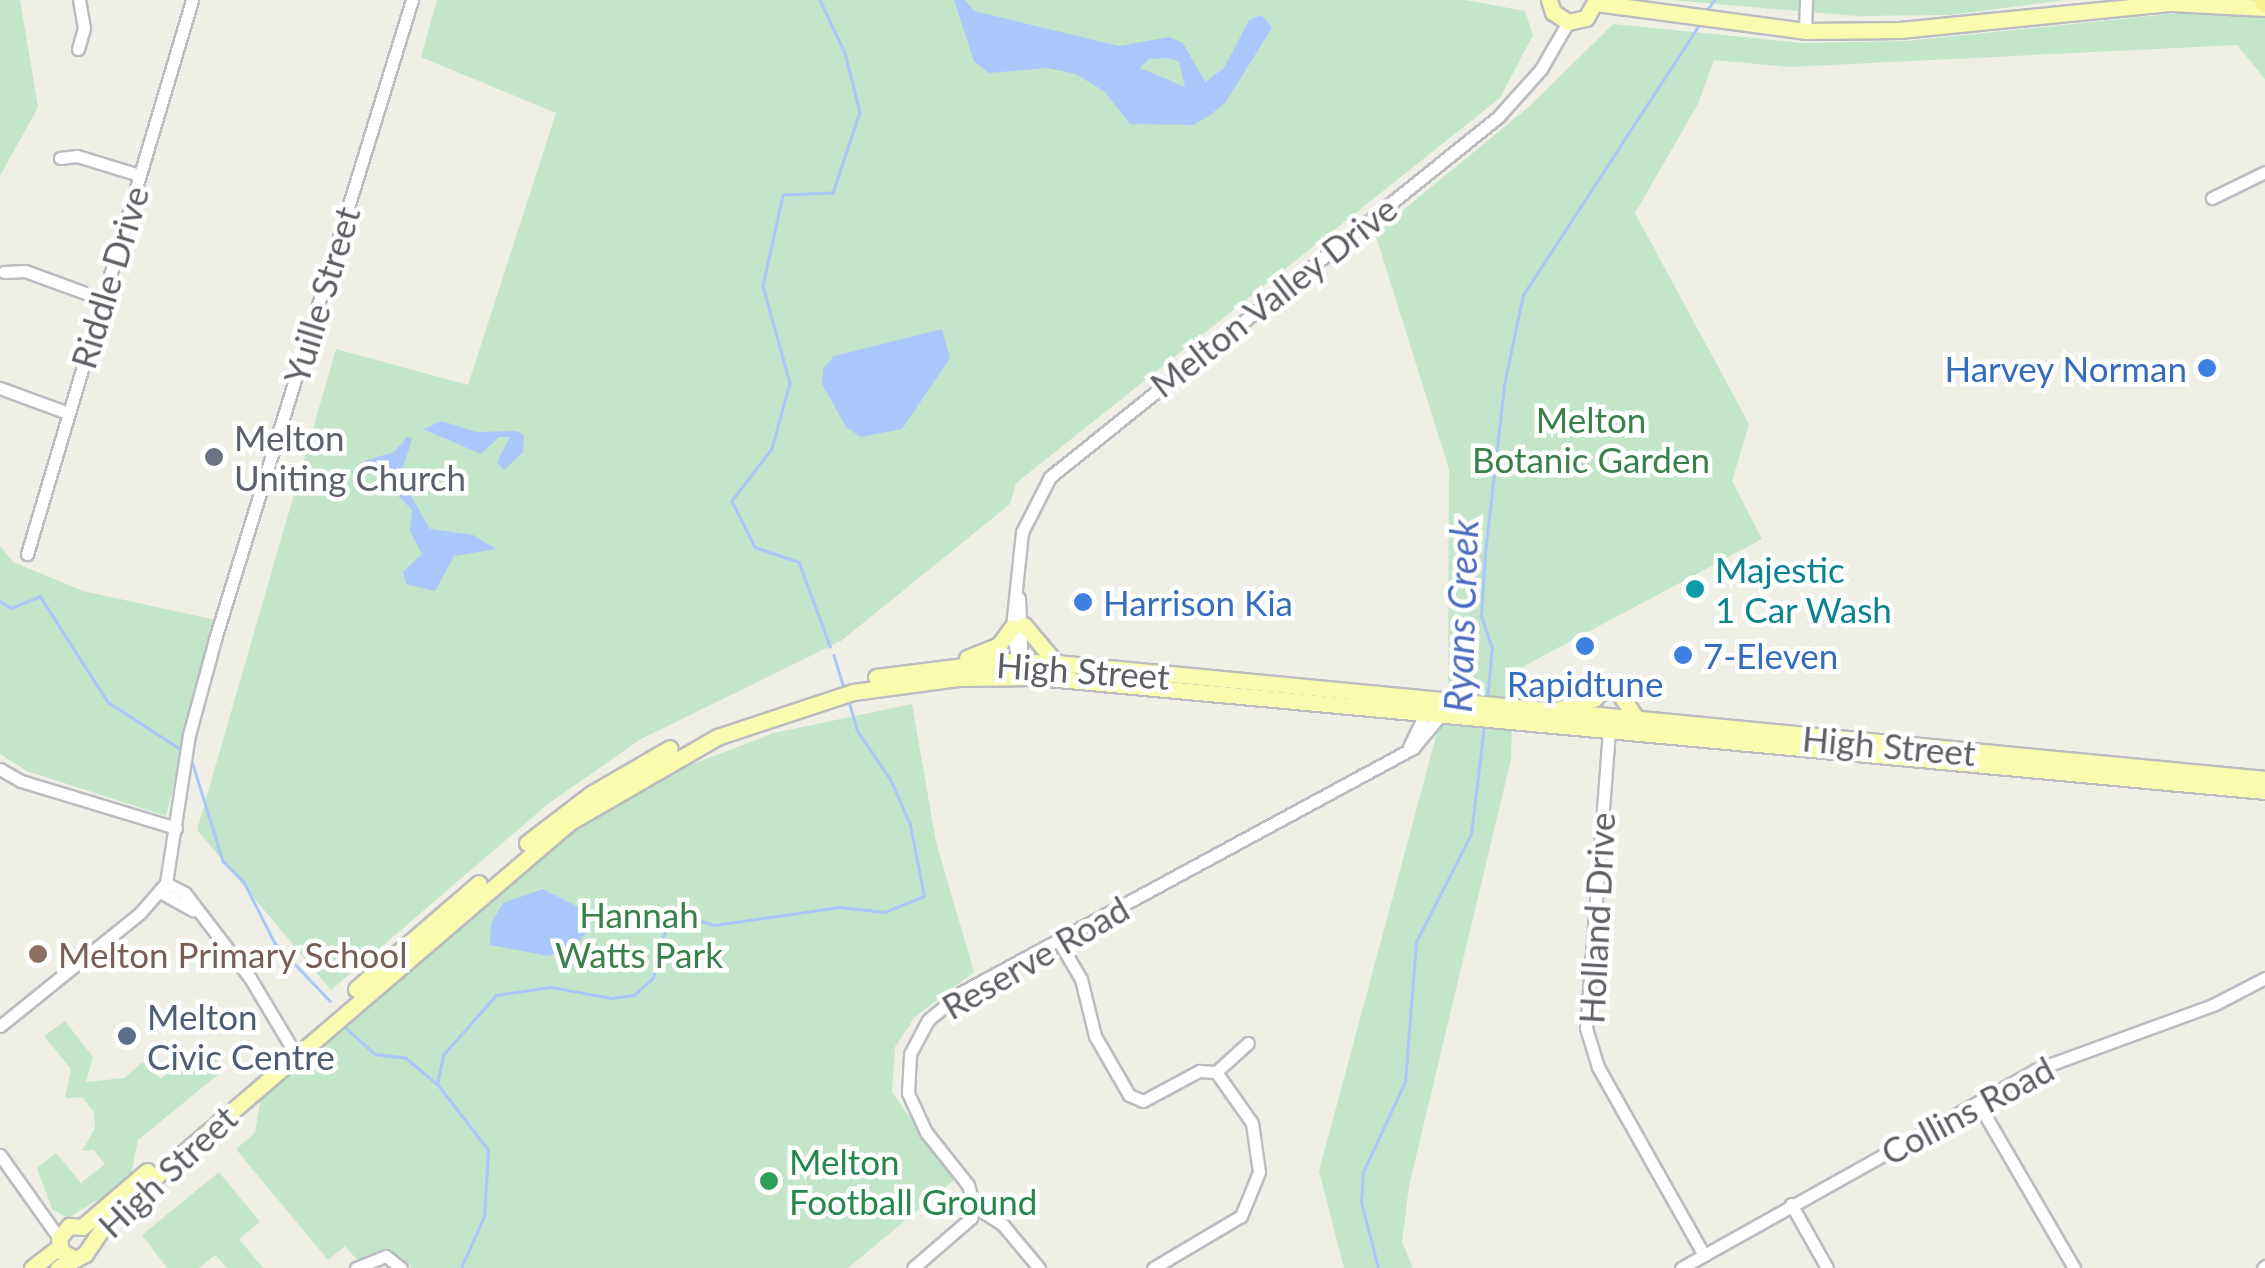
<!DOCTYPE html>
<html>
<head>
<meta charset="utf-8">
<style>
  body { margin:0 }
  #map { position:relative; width:2265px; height:1268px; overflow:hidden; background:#efefe6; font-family:Lato,sans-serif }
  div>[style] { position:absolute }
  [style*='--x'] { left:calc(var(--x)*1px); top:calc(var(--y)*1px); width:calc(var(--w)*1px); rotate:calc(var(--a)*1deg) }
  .green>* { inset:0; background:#c3e5ca }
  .water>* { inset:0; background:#a9c7fb }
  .stream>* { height:2.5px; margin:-1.25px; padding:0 1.25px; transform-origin:1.25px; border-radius:1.25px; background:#a9c7fb }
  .roads { filter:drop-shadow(2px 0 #babcc1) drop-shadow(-2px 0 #babcc1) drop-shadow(0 2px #babcc1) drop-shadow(0 -2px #babcc1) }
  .minor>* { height:11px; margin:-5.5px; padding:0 5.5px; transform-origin:5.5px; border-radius:5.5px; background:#fff }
  .major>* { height:15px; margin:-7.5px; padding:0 7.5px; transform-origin:7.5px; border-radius:7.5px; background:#f9fcae }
  .highway>* { height:18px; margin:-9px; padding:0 9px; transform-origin:9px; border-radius:9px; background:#f8f293 }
  .dots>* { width:28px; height:28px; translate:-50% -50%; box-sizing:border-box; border:5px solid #fff; border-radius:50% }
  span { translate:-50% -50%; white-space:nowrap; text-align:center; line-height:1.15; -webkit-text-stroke:9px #fff; paint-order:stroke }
  .street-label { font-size:35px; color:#5d5f65 }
  .shop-label { font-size:35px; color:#366cbe }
  .right { translate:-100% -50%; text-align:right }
  .left { translate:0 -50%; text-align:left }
  .park-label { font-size:35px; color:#38814a }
  .worship-label { font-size:35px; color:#5b616d }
  .culture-label { font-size:35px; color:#0d838f }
  .education-label { font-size:35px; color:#785e54 }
  .service-label { font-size:35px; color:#4e5e75 }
  .leisure-label { font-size:35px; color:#27864d }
  .water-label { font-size:38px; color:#4c6dbf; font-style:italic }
</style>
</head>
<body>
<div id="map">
  <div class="green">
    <i style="clip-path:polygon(0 0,20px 0,38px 107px,0 176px)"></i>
    <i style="clip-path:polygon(437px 0,1465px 0,1525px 11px,1533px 35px,1500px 98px,1016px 483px,1010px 504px,841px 641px,641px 739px,548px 804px,331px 990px,197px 830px,336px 349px,468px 385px,556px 113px,421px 57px)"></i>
    <i style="clip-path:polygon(1672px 0,2065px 0,1951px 15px,1856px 16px)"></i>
    <i style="clip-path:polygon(2179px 13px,2265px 18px,2265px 79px,2237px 45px,1790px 67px,1714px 60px,1698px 104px,1635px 213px,1749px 424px,1732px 481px,1762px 539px,1513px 672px,1511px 759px,1409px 1186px,1402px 1242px,1413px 1268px,1344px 1268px,1319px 1171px,1448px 692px,1449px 469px,1375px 233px,1530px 106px,1613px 24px,1803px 43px,1907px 41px)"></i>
    <i style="clip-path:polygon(0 546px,13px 562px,83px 591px,216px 620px,166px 816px,27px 771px,0 754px)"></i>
    <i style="clip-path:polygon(912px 704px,936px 842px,974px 972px,915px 1017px,895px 1047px,892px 1092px,954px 1180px,848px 1268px,412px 1268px,395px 1253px,358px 1261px,345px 1246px,328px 1260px,236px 1149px,255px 1133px,261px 1097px,568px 833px,680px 769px,774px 733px)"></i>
    <i style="clip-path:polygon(65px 1021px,93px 1057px,86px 1082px,125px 1078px,142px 1062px,161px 1079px,202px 1045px,225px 1069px,138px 1140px,130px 1180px,68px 1218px,52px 1209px,37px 1168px,56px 1153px,81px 1183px,105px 1164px,94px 1150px,82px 1151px,95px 1128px,94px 1112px,82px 1097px,65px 1098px,71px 1069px,44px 1036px)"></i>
    <i style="clip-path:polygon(219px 1172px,260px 1222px,239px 1239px,263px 1268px,227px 1268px,215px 1255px,199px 1268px,167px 1268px,142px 1235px)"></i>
  </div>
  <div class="water">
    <i style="clip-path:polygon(evenodd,954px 0,965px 0,974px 11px,1119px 46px,1169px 37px,1183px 43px,1205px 82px,1224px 68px,1249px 20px,1262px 15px,1272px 28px,1225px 103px,1210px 115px,1194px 125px,1130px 124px,1105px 92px,1076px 74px,1047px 68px,989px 73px,974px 61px,954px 0,1167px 58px,1179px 61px,1185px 87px,1140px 68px,1149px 59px,1167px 58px)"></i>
    <i style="clip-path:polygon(942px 329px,950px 358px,902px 429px,861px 437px,846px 427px,822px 384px,823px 369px,834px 356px)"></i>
    <i style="clip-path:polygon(442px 421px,476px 432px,516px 431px,524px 435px,523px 452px,504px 470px,497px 462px,510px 437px,499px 437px,481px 454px,423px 429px)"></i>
    <i style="clip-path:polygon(407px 437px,412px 439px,400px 477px,430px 529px,473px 535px,496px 549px,454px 556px,435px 591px,406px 584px,403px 572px,422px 554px,410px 531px,412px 510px,364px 461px,394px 452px)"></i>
    <i style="clip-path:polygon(543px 889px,588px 912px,587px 932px,575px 946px,549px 956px,490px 945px,491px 924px,503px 903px)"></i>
  </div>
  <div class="stream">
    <i style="--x:820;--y:0;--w:59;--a:64.7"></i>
    <i style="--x:845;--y:53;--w:61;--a:75.7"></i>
    <i style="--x:860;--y:112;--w:85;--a:108.4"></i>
    <i style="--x:833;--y:193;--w:50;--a:177.7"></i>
    <i style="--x:783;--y:195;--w:93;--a:102.4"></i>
    <i style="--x:763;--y:286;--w:101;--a:74.4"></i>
    <i style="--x:790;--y:383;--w:68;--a:105.3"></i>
    <i style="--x:772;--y:449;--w:66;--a:127.6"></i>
    <i style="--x:732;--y:501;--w:51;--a:63.4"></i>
    <i style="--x:755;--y:547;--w:46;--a:18.8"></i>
    <i style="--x:799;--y:562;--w:90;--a:69.7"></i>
    <i style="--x:1708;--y:9;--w:11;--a:-56"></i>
    <i style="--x:0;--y:601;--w:13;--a:32"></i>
    <i style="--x:11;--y:608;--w:31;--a:-22"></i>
    <i style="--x:40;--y:596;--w:126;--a:57.3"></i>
    <i style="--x:108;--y:702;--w:85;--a:32.9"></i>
    <i style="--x:834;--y:655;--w:34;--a:73"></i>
    <i style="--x:1487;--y:699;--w:51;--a:-84.4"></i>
    <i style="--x:1492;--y:648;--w:34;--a:-109"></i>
    <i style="--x:1481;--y:616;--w:63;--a:-86.4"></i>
    <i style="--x:1485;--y:553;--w:169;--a:-83.5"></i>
    <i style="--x:1504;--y:385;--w:92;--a:-78.1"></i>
    <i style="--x:1523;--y:295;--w:322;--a:-56.9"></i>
    <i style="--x:192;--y:761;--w:105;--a:72.8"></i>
    <i style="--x:223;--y:861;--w:30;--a:45"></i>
    <i style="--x:244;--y:882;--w:68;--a:63.1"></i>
    <i style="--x:275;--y:943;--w:80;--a:46.5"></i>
    <i style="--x:343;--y:1025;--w:43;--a:42.2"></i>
    <i style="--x:375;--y:1054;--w:31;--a:7"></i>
    <i style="--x:406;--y:1058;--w:40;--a:40"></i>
    <i style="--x:461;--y:1268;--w:57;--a:-66.1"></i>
    <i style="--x:484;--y:1216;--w:66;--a:-86.5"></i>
    <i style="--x:488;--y:1150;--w:83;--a:-127.7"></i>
    <i style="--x:437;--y:1084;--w:30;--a:-78"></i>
    <i style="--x:443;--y:1055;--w:80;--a:-48.5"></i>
    <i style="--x:496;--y:995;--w:56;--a:-8.3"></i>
    <i style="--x:551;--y:987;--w:61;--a:10.4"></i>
    <i style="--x:611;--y:998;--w:23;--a:-7"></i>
    <i style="--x:634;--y:995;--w:25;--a:-42"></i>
    <i style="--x:653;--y:978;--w:69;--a:-75.8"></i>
    <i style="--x:670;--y:911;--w:46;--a:17.7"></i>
    <i style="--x:714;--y:925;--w:127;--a:-8.1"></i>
    <i style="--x:840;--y:907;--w:45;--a:6.3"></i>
    <i style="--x:885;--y:912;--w:42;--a:-22.3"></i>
    <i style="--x:924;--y:896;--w:72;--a:-101.2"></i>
    <i style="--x:910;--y:825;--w:48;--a:-113.4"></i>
    <i style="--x:891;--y:781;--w:60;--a:-124.2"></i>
    <i style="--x:857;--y:731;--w:33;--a:-106"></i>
    <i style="--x:1378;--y:1268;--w:68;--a:-104.4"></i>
    <i style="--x:1361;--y:1202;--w:30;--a:-86"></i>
    <i style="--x:1363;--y:1172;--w:99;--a:-65"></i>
    <i style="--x:1405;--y:1082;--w:140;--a:-85.5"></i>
    <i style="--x:1416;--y:942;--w:121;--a:-63"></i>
    <i style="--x:1471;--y:834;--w:108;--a:-83.1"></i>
  </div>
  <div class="roads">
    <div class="minor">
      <i style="--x:1805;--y:31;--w:31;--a:-88"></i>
      <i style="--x:78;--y:49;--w:22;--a:-74"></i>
      <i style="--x:84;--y:28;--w:28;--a:-100"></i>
      <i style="--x:60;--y:158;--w:17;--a:-7"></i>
      <i style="--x:77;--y:156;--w:65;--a:17"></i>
      <i style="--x:2212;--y:198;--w:59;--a:-26.1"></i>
      <i style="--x:4;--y:272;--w:21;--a:-3"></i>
      <i style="--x:25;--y:271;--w:82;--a:20"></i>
      <i style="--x:0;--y:388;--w:72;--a:20.2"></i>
      <i style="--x:27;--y:554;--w:578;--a:-73.41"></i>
      <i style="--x:1019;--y:598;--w:71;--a:87.6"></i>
      <i style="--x:1020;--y:676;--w:50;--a:-99.3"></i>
      <i style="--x:1012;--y:627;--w:96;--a:-84"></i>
      <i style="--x:1022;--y:532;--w:62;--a:-63"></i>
      <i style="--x:1050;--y:477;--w:575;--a:-38.78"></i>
      <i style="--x:1498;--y:117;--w:64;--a:-48.1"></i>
      <i style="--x:1541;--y:69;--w:54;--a:-60.1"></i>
      <i style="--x:1609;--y:731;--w:298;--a:94.4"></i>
      <i style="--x:1586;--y:1028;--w:41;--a:72.9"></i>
      <i style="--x:1598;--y:1067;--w:216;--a:60.6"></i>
      <i style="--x:1409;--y:747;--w:41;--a:-64.1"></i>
      <i style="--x:0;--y:769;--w:24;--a:30"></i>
      <i style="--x:21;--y:781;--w:162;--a:16.9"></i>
      <i style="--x:166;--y:883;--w:21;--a:28"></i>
      <i style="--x:185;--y:893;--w:107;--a:52.6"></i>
      <i style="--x:250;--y:978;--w:90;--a:59.1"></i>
      <i style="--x:160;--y:892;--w:38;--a:29"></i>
      <i style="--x:1058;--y:940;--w:45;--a:59.5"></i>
      <i style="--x:1081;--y:979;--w:59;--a:76.2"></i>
      <i style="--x:1095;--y:1036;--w:68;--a:60"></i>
      <i style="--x:1129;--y:1095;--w:15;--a:23"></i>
      <i style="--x:1143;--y:1101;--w:64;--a:-28.2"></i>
      <i style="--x:1199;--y:1071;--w:17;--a:3"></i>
      <i style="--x:1216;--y:1072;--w:62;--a:54.8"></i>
      <i style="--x:1252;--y:1123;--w:49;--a:81.9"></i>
      <i style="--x:1259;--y:1172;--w:48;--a:112.2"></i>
      <i style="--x:1241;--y:1216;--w:102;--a:149.4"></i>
      <i style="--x:0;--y:1026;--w:180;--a:-38.9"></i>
      <i style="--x:140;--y:913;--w:40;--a:-49"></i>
      <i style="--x:166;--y:883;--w:150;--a:-81.2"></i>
      <i style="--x:189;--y:735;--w:99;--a:-74.8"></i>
      <i style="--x:215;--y:639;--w:669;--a:-72.87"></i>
      <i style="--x:1216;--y:1072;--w:43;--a:-42.2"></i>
      <i style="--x:1978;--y:1103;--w:191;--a:59.8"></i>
      <i style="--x:0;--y:1155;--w:102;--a:54.6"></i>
      <i style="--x:1791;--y:1204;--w:73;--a:60.6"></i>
      <i style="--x:974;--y:1206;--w:35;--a:33"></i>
      <i style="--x:1003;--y:1225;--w:56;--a:50.1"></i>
      <i style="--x:356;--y:1268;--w:32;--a:-22"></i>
      <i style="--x:386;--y:1256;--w:19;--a:39"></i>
      <i style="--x:913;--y:1268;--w:77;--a:-40.8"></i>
      <i style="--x:971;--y:1218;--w:12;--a:-76"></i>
      <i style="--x:974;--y:1206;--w:22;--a:-106"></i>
      <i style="--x:968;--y:1185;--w:68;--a:-128.4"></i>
      <i style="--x:926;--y:1132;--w:43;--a:-114.8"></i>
      <i style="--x:908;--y:1093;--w:39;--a:-87"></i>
      <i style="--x:910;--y:1054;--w:38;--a:-62"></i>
      <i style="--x:928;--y:1020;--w:44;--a:-39.5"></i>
      <i style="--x:962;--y:992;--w:513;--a:-28.41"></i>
      <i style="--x:1413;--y:748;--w:48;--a:-50"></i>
      <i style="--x:1681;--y:1268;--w:406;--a:-29.2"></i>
      <i style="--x:2035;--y:1070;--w:189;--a:-20.1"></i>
      <i style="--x:2213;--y:1005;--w:59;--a:-27.4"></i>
      <i style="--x:2263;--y:1268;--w:3;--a:-45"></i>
    </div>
    <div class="major">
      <i style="--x:1549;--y:0;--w:13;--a:72"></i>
      <i style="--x:1553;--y:12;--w:18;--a:34"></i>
      <i style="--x:1568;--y:22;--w:18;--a:-13"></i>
      <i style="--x:1586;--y:18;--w:21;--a:-61"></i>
      <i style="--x:1596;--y:3;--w:211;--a:7.6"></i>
      <i style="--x:1805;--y:31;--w:95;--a:-0.6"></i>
      <i style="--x:1900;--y:30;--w:273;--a:-5.7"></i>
      <i style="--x:2172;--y:3;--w:93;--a:3.1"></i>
      <i style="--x:1024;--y:625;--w:50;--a:49.9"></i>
      <i style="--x:967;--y:658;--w:35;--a:-22"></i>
      <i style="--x:999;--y:645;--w:22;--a:-54"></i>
      <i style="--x:876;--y:677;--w:127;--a:-7.2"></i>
      <i style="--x:1002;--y:661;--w:54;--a:2.1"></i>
      <i style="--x:1056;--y:663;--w:1215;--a:5.48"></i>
      <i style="--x:1615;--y:687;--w:42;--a:55.6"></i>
      <i style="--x:1557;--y:710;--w:39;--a:-17"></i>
      <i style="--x:1594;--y:699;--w:18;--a:-49"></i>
      <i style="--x:527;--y:843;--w:81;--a:-37.4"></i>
      <i style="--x:591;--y:794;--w:91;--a:-30.2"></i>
      <i style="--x:356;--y:989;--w:162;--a:-40.8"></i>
      <i style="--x:82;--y:1227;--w:86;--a:-40.7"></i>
      <i style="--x:73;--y:1258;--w:14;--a:-150"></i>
      <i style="--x:61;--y:1251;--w:13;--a:-99"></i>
      <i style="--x:59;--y:1238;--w:16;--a:-50"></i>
      <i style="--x:69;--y:1226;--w:13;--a:4"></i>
      <i style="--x:32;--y:1268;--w:34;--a:-38"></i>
      <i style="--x:58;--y:1268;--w:30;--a:-27"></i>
      <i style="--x:85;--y:1254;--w:48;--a:-56"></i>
      <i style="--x:112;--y:1214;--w:603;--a:-40.56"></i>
      <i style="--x:570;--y:822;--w:170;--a:-30"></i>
      <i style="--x:717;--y:737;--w:143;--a:-18.3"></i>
      <i style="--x:853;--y:692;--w:108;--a:-7.5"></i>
      <i style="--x:960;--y:678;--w:76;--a:-0.8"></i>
      <i style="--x:1036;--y:677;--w:1234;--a:5.3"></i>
    </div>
    <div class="highway">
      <i style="--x:2263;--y:0;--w:4;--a:56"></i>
    </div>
  </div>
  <div class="dots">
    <i style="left:2207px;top:368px;background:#3f7fe0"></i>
    <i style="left:214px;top:457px;background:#6b7280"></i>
    <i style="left:1695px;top:589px;background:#0f9aa8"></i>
    <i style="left:1083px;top:602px;background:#3f7fe0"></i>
    <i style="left:1585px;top:646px;background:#3f7fe0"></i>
    <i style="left:1683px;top:655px;background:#3f7fe0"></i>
    <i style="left:38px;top:954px;background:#8d6e63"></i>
    <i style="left:127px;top:1036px;background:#5c6f8a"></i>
    <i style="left:769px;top:1181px;background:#2e9e5b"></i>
  </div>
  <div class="street-label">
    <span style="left:109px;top:277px;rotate:-73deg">Riddle Drive</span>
    <span style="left:321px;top:295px;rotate:-73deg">Yuille Street</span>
    <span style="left:1273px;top:296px;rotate:-38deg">Melton Valley Drive</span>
    <span style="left:1083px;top:670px;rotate:4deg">High Street</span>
    <span style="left:1889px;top:745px;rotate:5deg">High Street</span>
    <span style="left:1596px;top:918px;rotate:-87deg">Holland Drive</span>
    <span style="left:1035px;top:957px;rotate:-30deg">Reserve Road</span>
    <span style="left:1967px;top:1110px;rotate:-28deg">Collins Road</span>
    <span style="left:167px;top:1171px;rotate:-43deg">High Street</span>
  </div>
  <div class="shop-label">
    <span class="right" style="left:2187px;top:368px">Harvey Norman</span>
    <span class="left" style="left:1103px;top:602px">Harrison Kia</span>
    <span class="left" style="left:1703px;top:655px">7-Eleven</span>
    <span style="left:1585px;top:683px">Rapidtune</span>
  </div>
  <div class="park-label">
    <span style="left:1591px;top:439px">Melton<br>Botanic Garden</span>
    <span style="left:639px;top:934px">Hannah<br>Watts Park</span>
  </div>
  <div class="worship-label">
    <span class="left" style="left:234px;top:457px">Melton<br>Uniting Church</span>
  </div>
  <div class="culture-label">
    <span class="left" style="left:1715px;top:589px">Majestic<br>1 Car Wash</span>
  </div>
  <div class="education-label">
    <span class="left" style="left:58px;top:954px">Melton Primary School</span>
  </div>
  <div class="service-label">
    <span class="left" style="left:147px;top:1036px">Melton<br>Civic Centre</span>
  </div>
  <div class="leisure-label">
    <span class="left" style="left:789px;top:1181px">Melton<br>Football Ground</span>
  </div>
  <div class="water-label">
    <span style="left:1461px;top:616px;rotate:-88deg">Ryans Creek</span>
  </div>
</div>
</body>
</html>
